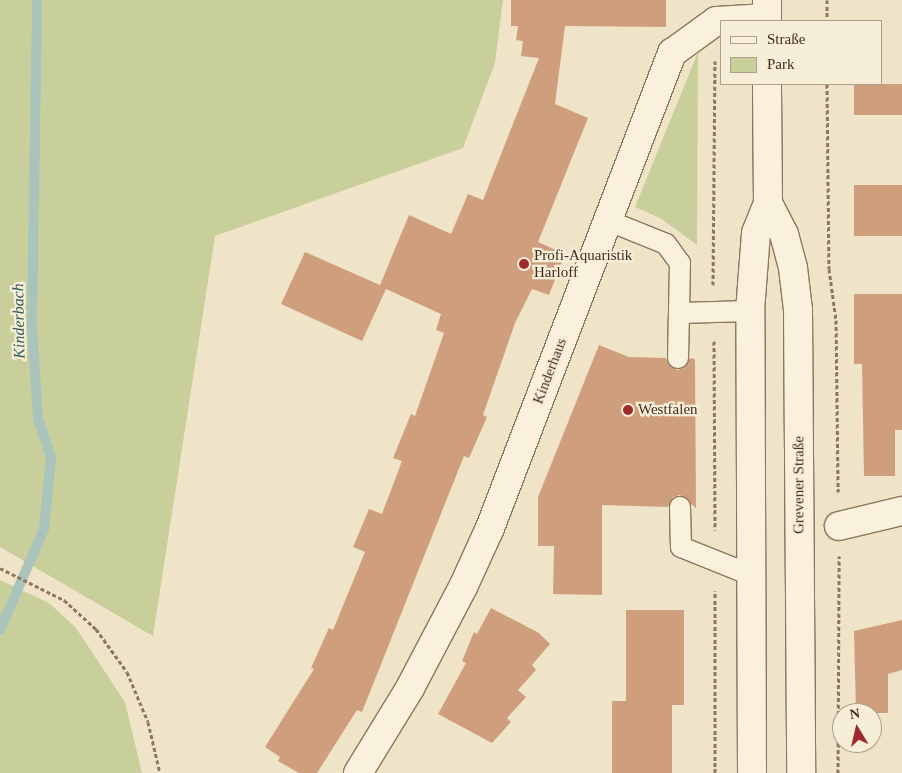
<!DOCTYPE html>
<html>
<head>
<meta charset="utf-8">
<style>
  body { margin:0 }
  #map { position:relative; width:902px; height:773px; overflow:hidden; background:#f0e4c8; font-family:"Times New Roman",serif }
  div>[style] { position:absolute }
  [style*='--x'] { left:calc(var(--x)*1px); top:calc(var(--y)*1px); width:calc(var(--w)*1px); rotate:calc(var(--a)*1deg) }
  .green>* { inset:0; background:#c9cf9b }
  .stream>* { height:10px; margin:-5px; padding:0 5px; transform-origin:5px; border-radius:5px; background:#a9c4bc }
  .building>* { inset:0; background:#cf9f7d; transform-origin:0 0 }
  .path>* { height:3px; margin-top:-1.5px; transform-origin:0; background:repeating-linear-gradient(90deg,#8d765c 0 4px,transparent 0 6.5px) }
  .roads { filter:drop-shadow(1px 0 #8d765c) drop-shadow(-1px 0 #8d765c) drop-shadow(0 1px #8d765c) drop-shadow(0 -1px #8d765c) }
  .lane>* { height:20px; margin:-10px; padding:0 10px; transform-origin:10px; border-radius:10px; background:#faf1dc }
  .street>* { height:28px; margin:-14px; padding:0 14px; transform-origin:14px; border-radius:14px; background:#faf1dc }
  .secondary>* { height:28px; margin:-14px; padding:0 14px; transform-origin:14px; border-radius:14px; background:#faf1dc }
  .dots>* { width:14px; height:14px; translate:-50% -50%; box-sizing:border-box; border:2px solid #f7eed8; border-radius:50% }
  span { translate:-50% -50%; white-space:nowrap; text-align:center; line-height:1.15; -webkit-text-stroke:4.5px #f7eed8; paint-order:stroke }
  .poi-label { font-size:15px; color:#3d2e20 }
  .left { translate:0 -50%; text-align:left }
  .street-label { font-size:15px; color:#3d2e20 }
  .water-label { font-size:16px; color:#2f5d5a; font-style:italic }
  .legend { position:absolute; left:720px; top:20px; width:162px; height:65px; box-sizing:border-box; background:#f7eed8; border:1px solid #ada18e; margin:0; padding:6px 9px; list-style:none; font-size:15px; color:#3d2e20 }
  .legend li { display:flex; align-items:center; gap:10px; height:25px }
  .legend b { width:25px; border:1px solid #ada18e }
  .north { position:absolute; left:832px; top:703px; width:50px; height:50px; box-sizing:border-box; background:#f7eed8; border:1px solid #ada18e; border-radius:50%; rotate:351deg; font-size:14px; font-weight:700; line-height:20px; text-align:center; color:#3d2e20 }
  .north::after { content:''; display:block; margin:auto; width:18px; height:22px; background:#9e2a2b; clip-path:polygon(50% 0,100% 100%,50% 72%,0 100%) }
</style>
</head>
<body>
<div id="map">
  <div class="green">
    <i style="clip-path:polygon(0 0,503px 0,495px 63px,463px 148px,215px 236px,153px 636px,0 547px)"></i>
    <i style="clip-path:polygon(698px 52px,697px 245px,660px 218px,635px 207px)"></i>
    <i style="clip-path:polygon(0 580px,49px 603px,76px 628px,125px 702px,142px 773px,0 773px)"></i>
  </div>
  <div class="stream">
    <i style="--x:0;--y:630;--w:110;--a:-66.5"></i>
    <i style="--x:44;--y:529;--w:72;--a:-84.4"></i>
    <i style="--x:51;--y:457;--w:40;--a:-108.9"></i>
    <i style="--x:38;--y:419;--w:94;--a:-93.7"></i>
    <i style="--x:32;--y:325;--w:325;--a:-89.1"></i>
  </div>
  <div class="building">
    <i style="clip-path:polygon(511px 0,666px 0,666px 27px,565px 26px,555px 104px,588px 118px,538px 242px,565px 254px,549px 295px,532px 289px,515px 323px,483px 415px,487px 417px,469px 458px,464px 456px,362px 712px,357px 710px,317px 773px,299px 773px,278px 761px,280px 757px,265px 747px,314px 669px,311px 668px,329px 628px,333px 630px,365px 552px,353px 547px,369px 509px,382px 514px,402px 461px,393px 458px,411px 414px,415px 416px,444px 333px,436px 330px,441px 314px,386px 289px,362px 341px,281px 304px,305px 252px,380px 285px,409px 215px,451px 234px,468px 194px,483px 200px,539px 58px,521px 56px,523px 41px,516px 40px,518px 26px,511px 26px)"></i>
    <i style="left:854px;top:84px;width:48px;height:31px"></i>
    <i style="left:854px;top:185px;width:48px;height:51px"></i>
    <i style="clip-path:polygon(854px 294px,902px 294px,902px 430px,895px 430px,895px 476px,864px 476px,862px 364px,854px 364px)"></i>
    <i style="clip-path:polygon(599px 345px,629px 357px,666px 358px,668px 364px,677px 370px,684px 368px,690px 358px,695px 359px,696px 508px,680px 495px,673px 497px,668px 507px,602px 505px,602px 595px,553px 594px,554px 546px,538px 546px,538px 497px)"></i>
    <i style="clip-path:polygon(491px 608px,539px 633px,550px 644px,532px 665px,536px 670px,518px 690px,526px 697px,507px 718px,511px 722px,492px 743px,438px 714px,466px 663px,462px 661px,474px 632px,477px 634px)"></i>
    <i style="clip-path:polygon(626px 610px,684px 610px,684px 705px,672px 705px,672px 773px,612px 773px,612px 701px,626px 701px)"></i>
    <i style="clip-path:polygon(902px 620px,902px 670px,888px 674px,888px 713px,856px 713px,854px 631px)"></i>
  </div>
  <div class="path">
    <i style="--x:827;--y:0;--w:21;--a:90"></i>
    <i style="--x:827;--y:84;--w:185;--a:89.4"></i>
    <i style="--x:829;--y:269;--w:51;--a:82.2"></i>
    <i style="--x:836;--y:320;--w:172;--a:89.3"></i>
    <i style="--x:713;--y:285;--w:224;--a:-89.5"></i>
    <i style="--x:714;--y:341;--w:189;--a:89.7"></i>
    <i style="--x:0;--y:568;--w:72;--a:26.6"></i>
    <i style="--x:64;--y:600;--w:43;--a:42.2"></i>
    <i style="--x:96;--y:629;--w:53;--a:54.2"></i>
    <i style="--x:127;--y:672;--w:54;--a:67.2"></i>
    <i style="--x:148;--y:722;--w:52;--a:76.8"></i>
    <i style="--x:715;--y:773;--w:182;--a:-90"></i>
    <i style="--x:838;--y:773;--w:217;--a:-89.7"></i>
  </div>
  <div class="roads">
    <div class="lane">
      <i style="--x:609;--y:221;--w:61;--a:22"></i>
      <i style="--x:666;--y:244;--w:24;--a:54"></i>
      <i style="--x:680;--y:263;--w:95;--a:91.2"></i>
      <i style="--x:679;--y:313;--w:71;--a:-1.6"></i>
      <i style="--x:680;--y:507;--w:40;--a:88.6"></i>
      <i style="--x:681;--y:547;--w:75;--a:21.8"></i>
    </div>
    <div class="street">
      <i style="--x:839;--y:526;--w:65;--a:-13.4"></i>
      <i style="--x:358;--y:773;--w:100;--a:-58.5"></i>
      <i style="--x:410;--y:688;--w:116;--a:-62.3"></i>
      <i style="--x:464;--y:585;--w:63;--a:-65.5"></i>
      <i style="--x:490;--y:528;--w:509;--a:-69.04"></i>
      <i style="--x:672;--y:53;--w:54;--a:-36"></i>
      <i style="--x:716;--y:21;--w:51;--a:-3.4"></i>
    </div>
    <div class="secondary">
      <i style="--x:767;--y:0;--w:21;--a:90"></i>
      <i style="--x:768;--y:203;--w:35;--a:63"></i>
      <i style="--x:784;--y:234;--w:35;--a:75"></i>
      <i style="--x:793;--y:268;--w:42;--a:83.2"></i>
      <i style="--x:798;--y:310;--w:463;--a:89.6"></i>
      <i style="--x:752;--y:773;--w:462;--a:-90.2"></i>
      <i style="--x:750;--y:311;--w:78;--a:-85.6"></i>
      <i style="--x:756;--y:233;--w:32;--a:-68"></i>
      <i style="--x:768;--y:203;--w:119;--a:-90.5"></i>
    </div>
  </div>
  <div class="dots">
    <i style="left:524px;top:264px;background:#9e2a2b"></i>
    <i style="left:628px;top:410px;background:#9e2a2b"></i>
  </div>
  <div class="poi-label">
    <span class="left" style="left:534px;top:264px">Profi-Aquaristik<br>Harloff</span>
    <span class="left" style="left:638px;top:410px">Westfalen</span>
  </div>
  <div class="street-label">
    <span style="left:550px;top:371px;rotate:-69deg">Kinderhaus</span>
    <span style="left:799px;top:485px;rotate:-90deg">Grevener Straße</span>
  </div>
  <div class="water-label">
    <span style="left:19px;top:321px;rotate:-91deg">Kinderbach</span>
  </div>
  <ul class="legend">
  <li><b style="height:6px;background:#faf1dc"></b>Straße</li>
  <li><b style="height:14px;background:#c9cf9b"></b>Park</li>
  </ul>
  <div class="north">N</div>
</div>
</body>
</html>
